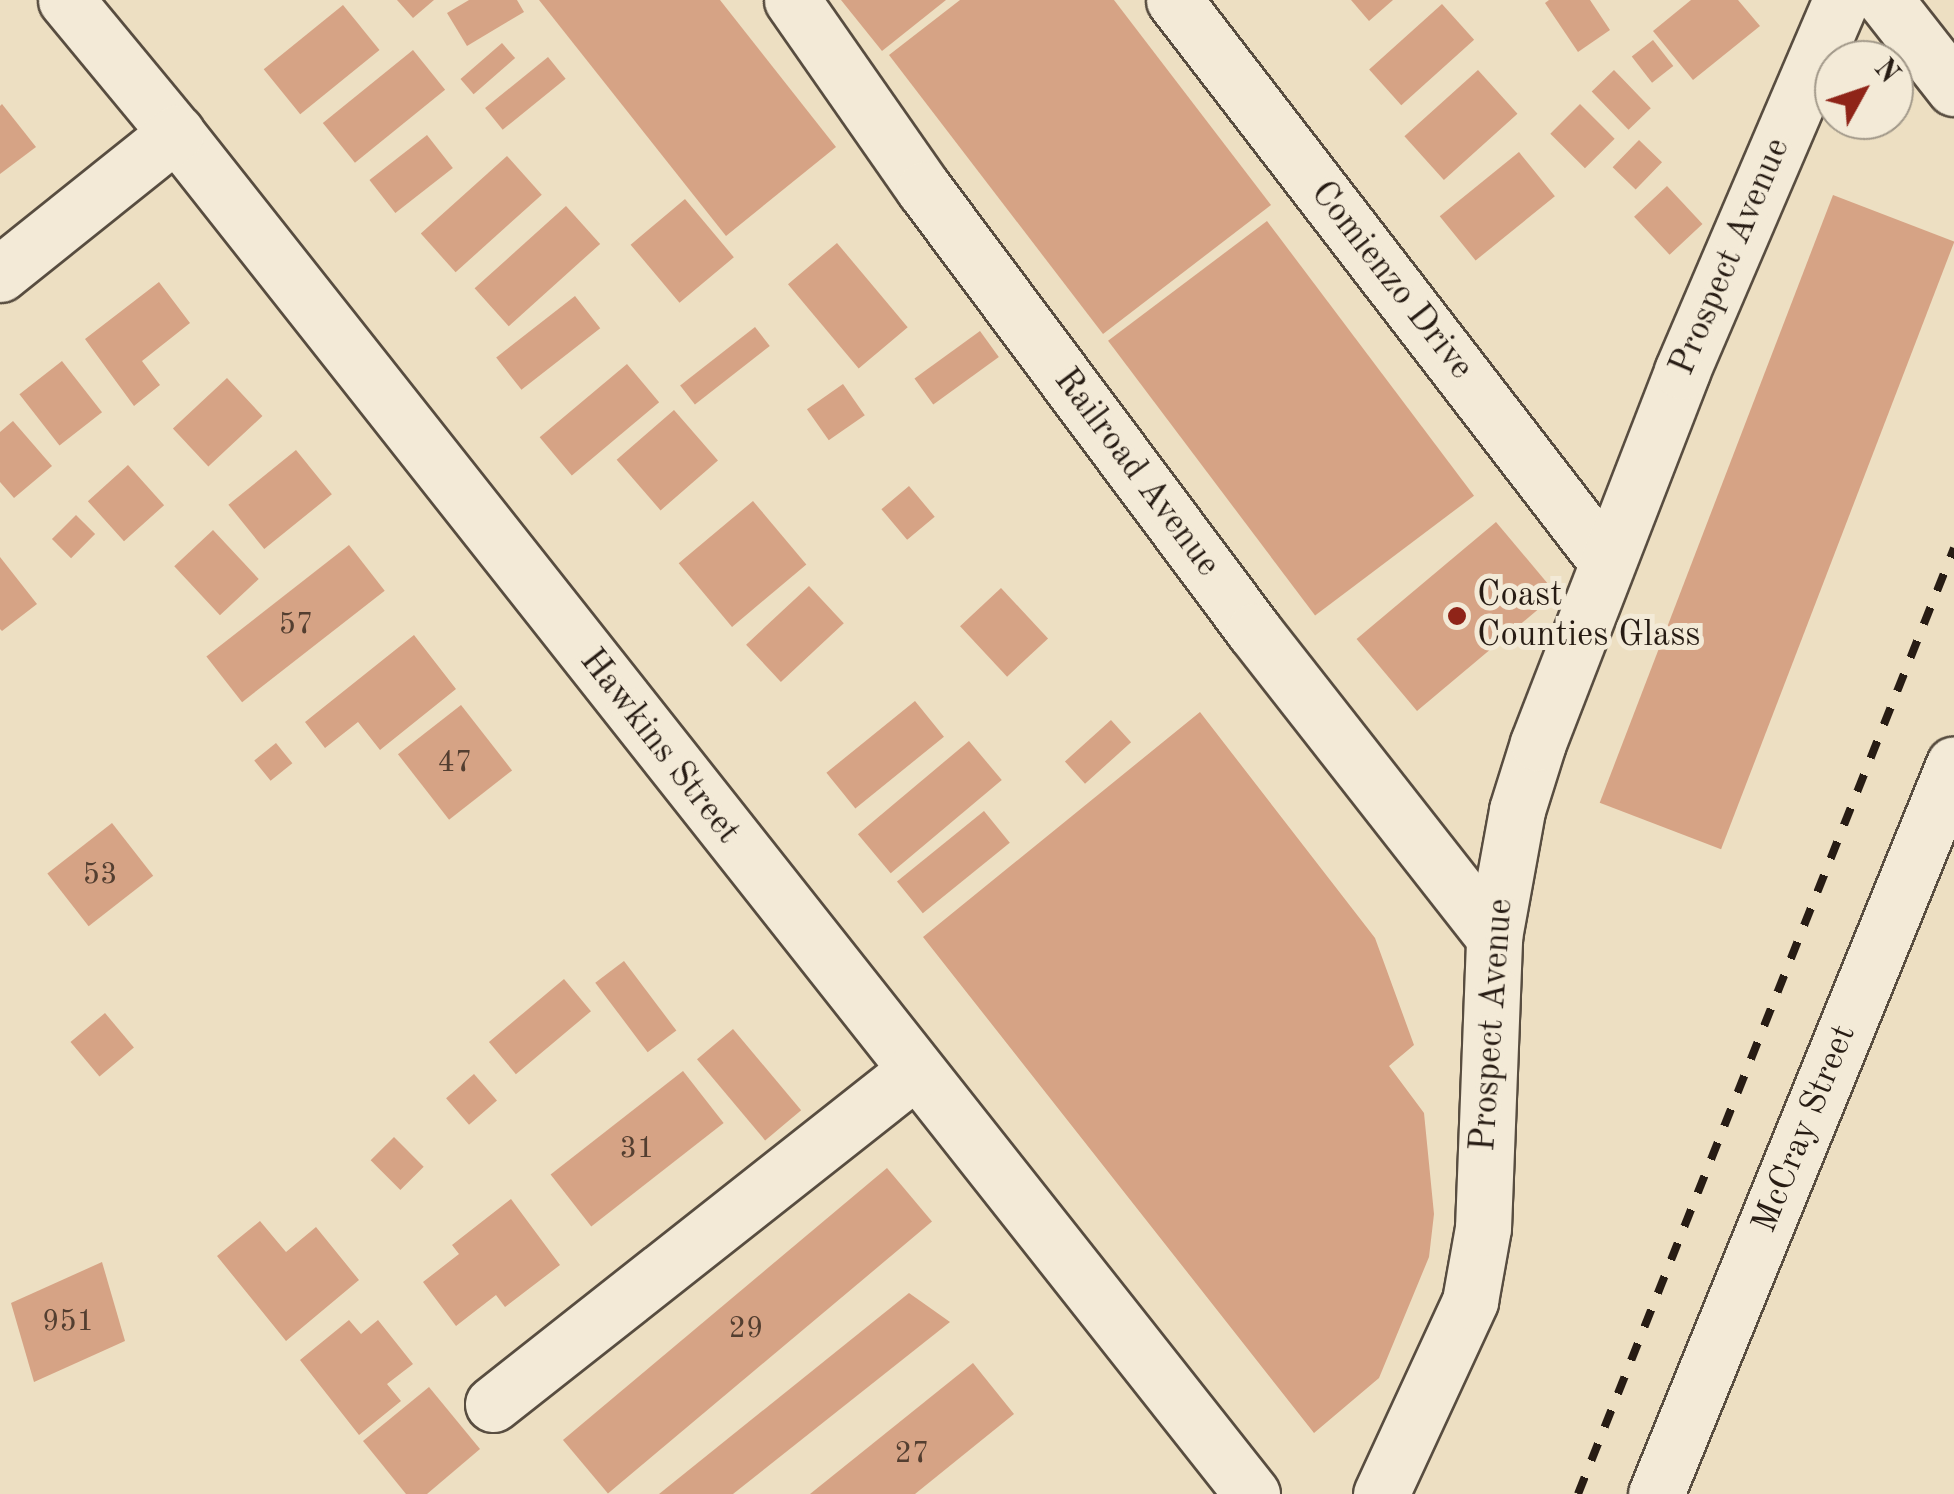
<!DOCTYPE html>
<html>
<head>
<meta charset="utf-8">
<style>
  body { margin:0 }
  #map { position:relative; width:1954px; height:1494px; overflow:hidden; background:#eddfc2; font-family:"Old Standard TT",serif }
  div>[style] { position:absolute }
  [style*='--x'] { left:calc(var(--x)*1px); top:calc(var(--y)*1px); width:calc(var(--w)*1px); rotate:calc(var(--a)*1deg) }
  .building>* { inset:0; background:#d6a385; transform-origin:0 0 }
  .roads { filter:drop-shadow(2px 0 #584d40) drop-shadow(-2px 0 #584d40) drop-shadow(0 2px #584d40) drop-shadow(0 -2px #584d40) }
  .minor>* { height:55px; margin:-27.5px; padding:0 27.5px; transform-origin:27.5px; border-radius:27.5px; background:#f3ead7 }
  .rail>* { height:8px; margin-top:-4px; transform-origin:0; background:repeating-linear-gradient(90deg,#271c14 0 18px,transparent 0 36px) }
  .dots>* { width:28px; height:28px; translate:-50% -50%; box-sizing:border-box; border:5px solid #f3ead7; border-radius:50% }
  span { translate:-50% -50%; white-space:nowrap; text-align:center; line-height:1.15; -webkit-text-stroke:10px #f3ead7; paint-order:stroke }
  .number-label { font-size:30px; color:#533e30 }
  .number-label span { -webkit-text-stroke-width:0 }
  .street-label { font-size:35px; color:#271c14 }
  .poi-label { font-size:35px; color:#271c14 }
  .left { translate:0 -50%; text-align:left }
  .north { position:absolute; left:1814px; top:40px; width:100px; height:100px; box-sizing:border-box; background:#f3ead7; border:2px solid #a19889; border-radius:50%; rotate:50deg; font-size:28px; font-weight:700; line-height:40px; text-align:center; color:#271c14 }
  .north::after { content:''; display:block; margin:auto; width:35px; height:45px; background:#8f2418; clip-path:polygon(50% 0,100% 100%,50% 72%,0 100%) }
</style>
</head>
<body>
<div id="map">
  <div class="building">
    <i style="clip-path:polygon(397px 0,434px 0,413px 18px)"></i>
    <i style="clip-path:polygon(469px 0,517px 0,524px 12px,467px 46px,447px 13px)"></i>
    <i style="clip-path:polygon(539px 0,720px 0,836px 147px,726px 236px)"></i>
    <i style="clip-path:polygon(841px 0,946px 0,882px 51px)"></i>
    <i style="clip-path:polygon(960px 0,1114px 0,1271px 205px,1103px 334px,889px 55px)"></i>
    <i style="clip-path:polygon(1351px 0,1393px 0,1369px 21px)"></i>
    <i style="clip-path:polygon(1549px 0,1590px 0,1610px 30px,1578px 52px,1545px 3px)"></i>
    <i style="clip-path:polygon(1691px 0,1738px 0,1760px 26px,1693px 80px,1653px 31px)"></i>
    <i style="left:1442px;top:4px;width:48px;height:98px;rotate:48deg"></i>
    <i style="left:343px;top:5px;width:58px;height:102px;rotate:51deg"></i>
    <i style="left:1653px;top:40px;width:33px;height:27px;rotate:52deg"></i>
    <i style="left:502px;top:43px;width:20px;height:55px;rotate:49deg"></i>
    <i style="left:413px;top:50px;width:51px;height:116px;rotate:51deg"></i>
    <i style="left:548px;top:57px;width:28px;height:81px;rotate:51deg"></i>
    <i style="left:1478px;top:70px;width:59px;height:99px;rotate:48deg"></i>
    <i style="left:1614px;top:70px;width:53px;height:31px;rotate:46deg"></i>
    <i style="clip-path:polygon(2px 104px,36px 147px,0 174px,0 106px)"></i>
    <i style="left:1580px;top:104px;width:49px;height:42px;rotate:45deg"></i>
    <i style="left:427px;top:135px;width:42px;height:73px;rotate:52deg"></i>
    <i style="left:1639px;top:140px;width:32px;height:38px;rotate:44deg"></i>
    <i style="left:1519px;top:152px;width:57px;height:102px;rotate:51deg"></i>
    <i style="left:507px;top:156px;width:52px;height:116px;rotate:48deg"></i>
    <i style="left:1667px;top:186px;width:52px;height:45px;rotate:47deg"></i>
    <i style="left:1833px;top:195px;width:130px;height:651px;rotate:21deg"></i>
    <i style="left:685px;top:199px;width:76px;height:71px;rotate:50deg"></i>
    <i style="left:566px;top:206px;width:51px;height:123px;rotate:48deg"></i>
    <i style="left:1267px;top:221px;width:344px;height:199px;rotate:53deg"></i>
    <i style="left:837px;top:243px;width:110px;height:64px;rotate:50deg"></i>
    <i style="clip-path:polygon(159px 282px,190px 323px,142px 361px,160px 385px,134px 406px,85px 339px)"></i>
    <i style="left:575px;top:296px;width:41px;height:100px;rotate:52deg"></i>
    <i style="left:755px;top:327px;width:24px;height:95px;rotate:52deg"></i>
    <i style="left:980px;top:331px;width:32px;height:81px;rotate:54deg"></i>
    <i style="left:62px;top:361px;width:65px;height:54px;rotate:52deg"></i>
    <i style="left:627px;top:364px;width:50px;height:114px;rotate:50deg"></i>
    <i style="left:227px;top:378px;width:52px;height:74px;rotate:47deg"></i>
    <i style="left:843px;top:384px;width:38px;height:44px;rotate:55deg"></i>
    <i style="left:674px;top:410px;width:67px;height:76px;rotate:49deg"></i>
    <i style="clip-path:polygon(13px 421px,52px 466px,14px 498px,0 482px,0 432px)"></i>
    <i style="left:296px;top:450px;width:57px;height:87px;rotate:51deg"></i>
    <i style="left:128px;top:465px;width:54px;height:54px;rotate:48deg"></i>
    <i style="left:909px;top:486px;width:40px;height:36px;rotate:50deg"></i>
    <i style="left:753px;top:501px;width:83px;height:97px;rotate:50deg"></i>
    <i style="left:76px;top:515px;width:27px;height:34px;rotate:45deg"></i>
    <i style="left:1496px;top:522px;width:94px;height:182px;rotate:50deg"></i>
    <i style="left:213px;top:530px;width:67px;height:53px;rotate:47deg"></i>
    <i style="left:349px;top:545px;width:58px;height:181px;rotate:52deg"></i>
    <i style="clip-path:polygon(0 557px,37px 604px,2px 631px,0 629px)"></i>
    <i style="left:809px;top:586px;width:51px;height:86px;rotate:47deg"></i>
    <i style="left:1001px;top:588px;width:69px;height:56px;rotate:47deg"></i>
    <i style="clip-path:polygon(414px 635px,456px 689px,380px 750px,358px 722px,325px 748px,305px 722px)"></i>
    <i style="left:915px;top:701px;width:46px;height:114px;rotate:51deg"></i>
    <i style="left:461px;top:705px;width:83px;height:80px;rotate:52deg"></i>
    <i style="clip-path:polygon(1200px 712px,1375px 938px,1414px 1045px,1389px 1066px,1424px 1113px,1434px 1214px,1429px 1257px,1379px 1378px,1314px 1433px,923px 937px)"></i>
    <i style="left:1111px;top:720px;width:30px;height:62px;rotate:48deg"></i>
    <i style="left:969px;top:741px;width:51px;height:145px;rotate:50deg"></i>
    <i style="left:276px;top:743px;width:26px;height:28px;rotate:51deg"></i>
    <i style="left:984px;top:811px;width:41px;height:112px;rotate:51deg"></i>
    <i style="left:112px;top:823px;width:67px;height:82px;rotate:52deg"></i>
    <i style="left:624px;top:961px;width:87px;height:36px;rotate:53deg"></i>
    <i style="left:564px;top:979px;width:42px;height:98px;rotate:50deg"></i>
    <i style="left:105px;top:1013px;width:45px;height:45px;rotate:50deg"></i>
    <i style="left:733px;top:1029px;width:106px;height:47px;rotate:50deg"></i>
    <i style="left:683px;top:1071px;width:66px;height:168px;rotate:52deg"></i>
    <i style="left:474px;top:1074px;width:35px;height:37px;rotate:49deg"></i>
    <i style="left:394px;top:1137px;width:42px;height:33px;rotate:45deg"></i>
    <i style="left:887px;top:1168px;width:70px;height:423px;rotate:50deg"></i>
    <i style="clip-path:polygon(511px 1199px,560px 1265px,505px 1307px,496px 1295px,456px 1326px,423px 1282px,459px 1254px,452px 1245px)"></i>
    <i style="clip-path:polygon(260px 1221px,286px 1252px,316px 1227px,359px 1280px,286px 1341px,217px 1256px)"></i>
    <i style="clip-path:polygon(102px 1262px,125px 1341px,34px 1382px,11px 1303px)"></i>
    <i style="clip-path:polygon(909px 1293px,950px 1322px,733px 1494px,659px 1494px)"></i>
    <i style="clip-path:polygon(349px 1320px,361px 1334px,378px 1320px,413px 1364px,387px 1384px,401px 1401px,359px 1435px,300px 1360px)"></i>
    <i style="clip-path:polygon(973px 1363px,1014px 1414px,915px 1494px,810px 1494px)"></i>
    <i style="clip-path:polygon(429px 1387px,480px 1449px,427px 1494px,406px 1494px,363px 1441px)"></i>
  </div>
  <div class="roads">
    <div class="minor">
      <i style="--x:66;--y:0;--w:173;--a:50.4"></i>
      <i style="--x:176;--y:133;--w:1735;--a:51.67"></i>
      <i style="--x:792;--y:0;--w:231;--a:55.1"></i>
      <i style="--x:924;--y:189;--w:552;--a:53.25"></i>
      <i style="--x:1254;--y:631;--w:389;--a:51.9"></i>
      <i style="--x:1174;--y:0;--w:709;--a:52.39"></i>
      <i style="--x:1885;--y:0;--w:112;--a:51.9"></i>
      <i style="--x:0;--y:274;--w:226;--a:-38.7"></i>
      <i style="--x:493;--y:1404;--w:538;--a:-38.28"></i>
      <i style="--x:1381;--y:1494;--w:213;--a:-65.2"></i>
      <i style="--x:1470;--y:1301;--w:74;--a:-79.9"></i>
      <i style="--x:1483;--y:1228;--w:291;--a:-87.8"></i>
      <i style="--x:1494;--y:937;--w:129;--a:-79.7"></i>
      <i style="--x:1517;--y:810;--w:70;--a:-72.6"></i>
      <i style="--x:1538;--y:743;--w:399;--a:-68.8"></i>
      <i style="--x:1682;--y:371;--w:404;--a:-66.8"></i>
      <i style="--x:1656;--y:1494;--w:788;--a:-67.79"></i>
    </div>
  </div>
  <div class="rail">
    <i style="--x:1578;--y:1494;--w:1018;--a:-68.32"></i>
  </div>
  <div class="dots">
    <i style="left:1457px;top:616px;background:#8f2418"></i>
  </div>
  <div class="number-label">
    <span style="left:296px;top:625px">57</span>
    <span style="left:455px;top:763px">47</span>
    <span style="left:100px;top:875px">53</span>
    <span style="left:637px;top:1149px">31</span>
    <span style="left:68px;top:1322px">951</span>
    <span style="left:746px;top:1329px">29</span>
    <span style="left:912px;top:1454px">27</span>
  </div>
  <div class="street-label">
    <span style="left:1731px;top:257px;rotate:-67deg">Prospect Avenue</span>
    <span style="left:1391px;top:281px;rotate:52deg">Comienzo Drive</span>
    <span style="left:1136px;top:473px;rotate:53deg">Railroad Avenue</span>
    <span style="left:659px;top:747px;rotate:52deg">Hawkins Street</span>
    <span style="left:1493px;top:1025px;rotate:-86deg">Prospect Avenue</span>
    <span style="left:1805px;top:1129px;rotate:-68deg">McCray Street</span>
  </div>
  <div class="poi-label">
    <span class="left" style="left:1477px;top:616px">Coast<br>Counties Glass</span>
  </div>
  <div class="north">N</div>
</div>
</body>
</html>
